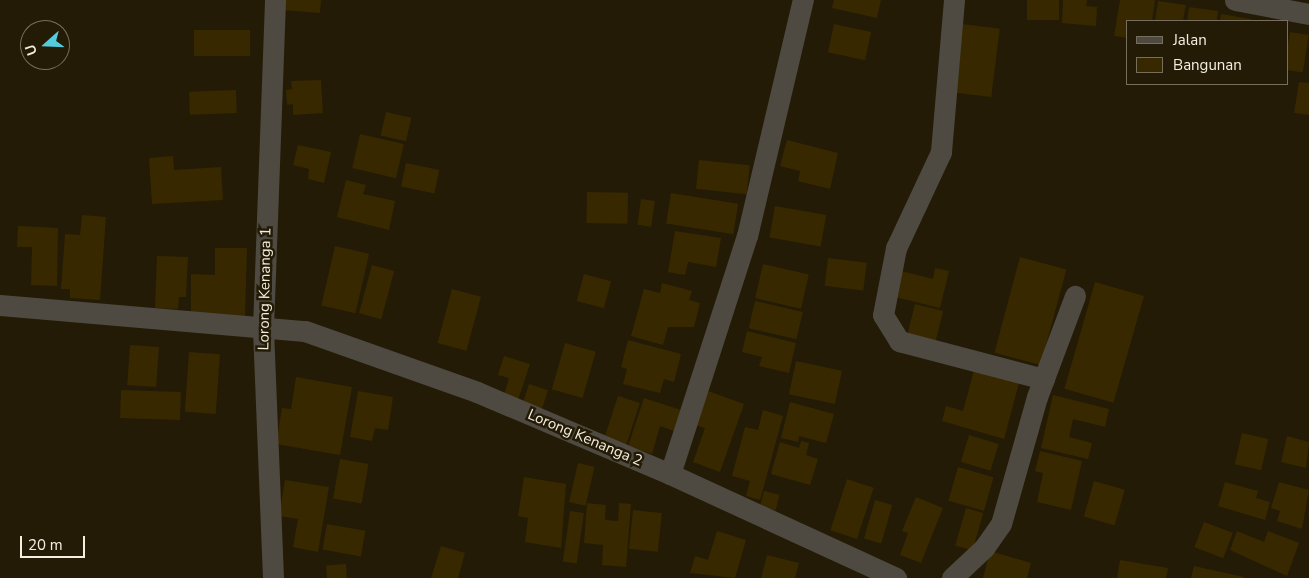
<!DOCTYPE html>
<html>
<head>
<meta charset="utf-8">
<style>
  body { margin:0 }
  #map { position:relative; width:1309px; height:578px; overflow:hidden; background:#231b06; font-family:"Nunito Sans",sans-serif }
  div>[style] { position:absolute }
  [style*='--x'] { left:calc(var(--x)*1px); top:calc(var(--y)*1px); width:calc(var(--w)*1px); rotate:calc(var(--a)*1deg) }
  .building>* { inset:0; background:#372800; transform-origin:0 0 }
  .street>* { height:21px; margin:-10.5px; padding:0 10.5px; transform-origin:10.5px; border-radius:10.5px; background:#4e4a41 }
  span { translate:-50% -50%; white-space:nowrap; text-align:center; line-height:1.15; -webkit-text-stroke:5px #231b06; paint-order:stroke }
  .street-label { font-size:15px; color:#f4eee1 }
  .legend { position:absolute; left:1126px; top:20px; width:162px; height:65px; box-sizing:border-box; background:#231b06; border:1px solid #776f5e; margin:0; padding:6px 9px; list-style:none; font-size:15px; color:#f4eee1 }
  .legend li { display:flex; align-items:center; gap:10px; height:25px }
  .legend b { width:25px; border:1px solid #776f5e }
  .north { position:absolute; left:20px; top:20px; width:50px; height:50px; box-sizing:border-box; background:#231b06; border:1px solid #776f5e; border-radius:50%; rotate:250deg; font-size:14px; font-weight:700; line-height:20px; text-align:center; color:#f4eee1 }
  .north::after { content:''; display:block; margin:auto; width:18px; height:22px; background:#54cadd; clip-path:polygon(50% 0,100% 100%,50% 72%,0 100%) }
  .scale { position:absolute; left:20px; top:536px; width:65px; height:22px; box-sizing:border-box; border:2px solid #f4eee1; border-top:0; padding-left:6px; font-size:15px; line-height:18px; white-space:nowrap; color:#f4eee1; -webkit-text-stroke:4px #231b06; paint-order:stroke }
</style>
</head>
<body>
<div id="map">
  <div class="building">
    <i style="clip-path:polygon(283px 0,321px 0,320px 13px,282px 10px)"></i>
    <i style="clip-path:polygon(834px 0,881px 0,877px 18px,832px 8px)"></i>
    <i style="left:1027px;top:0;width:32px;height:20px"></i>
    <i style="clip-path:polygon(1063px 0,1087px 0,1086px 6px,1097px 7px,1096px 26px,1062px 23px)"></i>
    <i style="clip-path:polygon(1120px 0,1155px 0,1152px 21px,1128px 21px,1128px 38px,1114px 36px)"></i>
    <i style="clip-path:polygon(1158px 1px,1186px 5px,1183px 21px,1155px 21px)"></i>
    <i style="clip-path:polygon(1189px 7px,1218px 11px,1217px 21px,1187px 21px)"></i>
    <i style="clip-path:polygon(1221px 14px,1251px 19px,1251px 21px,1220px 21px)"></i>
    <i style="left:834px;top:24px;width:38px;height:29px;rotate:12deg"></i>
    <i style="left:962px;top:24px;width:38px;height:69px;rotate:7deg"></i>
    <i style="left:194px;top:30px;width:56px;height:26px"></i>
    <i style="left:1290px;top:32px;width:19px;height:38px;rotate:9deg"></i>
    <i style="clip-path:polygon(321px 80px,323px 113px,293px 115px,293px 104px,287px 105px,286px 90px,292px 89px,291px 81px)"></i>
    <i style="clip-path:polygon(1299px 82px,1309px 83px,1309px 115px,1294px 113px)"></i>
    <i style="left:236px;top:90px;width:23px;height:47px;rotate:88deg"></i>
    <i style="left:386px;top:112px;width:26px;height:24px;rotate:13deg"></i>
    <i style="left:360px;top:134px;width:45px;height:35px;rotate:13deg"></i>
    <i style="clip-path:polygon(787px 140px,838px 153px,830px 189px,798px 181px,800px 171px,780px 166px)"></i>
    <i style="clip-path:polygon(298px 145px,331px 152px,324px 183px,308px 179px,309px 169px,293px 165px)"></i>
    <i style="clip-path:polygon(173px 156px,174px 170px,221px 167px,223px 200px,152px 204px,149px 158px)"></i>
    <i style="left:699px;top:160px;width:51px;height:29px;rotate:6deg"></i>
    <i style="left:406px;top:163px;width:34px;height:24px;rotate:12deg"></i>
    <i style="clip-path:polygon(346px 180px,366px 185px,363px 194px,395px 201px,389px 230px,337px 217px)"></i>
    <i style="left:587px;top:192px;width:41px;height:31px;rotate:1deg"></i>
    <i style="left:671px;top:193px;width:68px;height:31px;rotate:9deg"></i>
    <i style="left:641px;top:199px;width:14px;height:26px;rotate:8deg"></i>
    <i style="left:775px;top:206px;width:52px;height:32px;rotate:10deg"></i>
    <i style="clip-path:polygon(82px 215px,106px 217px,100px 300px,70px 298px,70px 289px,61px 289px,65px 234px,80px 235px)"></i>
    <i style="clip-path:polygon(18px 226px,58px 228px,57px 286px,31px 285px,32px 247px,17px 247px)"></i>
    <i style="clip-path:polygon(675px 231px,721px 238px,716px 267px,688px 262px,685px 275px,668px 272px)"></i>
    <i style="left:335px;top:246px;width:35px;height:61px;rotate:13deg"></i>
    <i style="clip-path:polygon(215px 248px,247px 248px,245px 317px,191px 316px,191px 274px,215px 275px)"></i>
    <i style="clip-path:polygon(157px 256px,188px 257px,186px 297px,179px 297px,178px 309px,155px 308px)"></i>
    <i style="left:1020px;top:257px;width:48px;height:99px;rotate:15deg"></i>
    <i style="left:828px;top:258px;width:39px;height:28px;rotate:7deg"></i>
    <i style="left:763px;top:264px;width:47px;height:35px;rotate:13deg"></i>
    <i style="left:372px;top:265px;width:23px;height:50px;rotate:15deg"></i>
    <i style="clip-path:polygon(935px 268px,949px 271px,940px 308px,895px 297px,901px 271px,933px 279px)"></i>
    <i style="left:584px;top:274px;width:28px;height:28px;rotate:15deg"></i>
    <i style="left:1095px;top:282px;width:51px;height:111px;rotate:16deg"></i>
    <i style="clip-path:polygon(662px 283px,692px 291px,689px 300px,700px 303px,694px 327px,668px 327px,663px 345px,631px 336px,644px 289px,660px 293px)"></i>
    <i style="left:452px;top:289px;width:30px;height:56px;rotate:15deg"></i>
    <i style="left:755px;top:301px;width:49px;height:28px;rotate:13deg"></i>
    <i style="left:915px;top:304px;width:29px;height:31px;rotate:14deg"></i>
    <i style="clip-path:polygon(747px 331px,796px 343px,789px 373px,759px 366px,762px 357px,742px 352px)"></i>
    <i style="clip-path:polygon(628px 340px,681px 354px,674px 382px,664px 379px,660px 393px,623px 384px,627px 369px,621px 367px)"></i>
    <i style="left:565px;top:343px;width:32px;height:48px;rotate:16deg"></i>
    <i style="left:130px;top:345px;width:29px;height:40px;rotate:4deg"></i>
    <i style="left:189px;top:352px;width:31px;height:60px;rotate:4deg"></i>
    <i style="clip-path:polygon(504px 356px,530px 364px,518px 400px,504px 395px,509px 378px,498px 375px)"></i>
    <i style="left:796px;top:361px;width:47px;height:34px;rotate:12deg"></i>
    <i style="clip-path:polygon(974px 370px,1019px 383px,1004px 439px,942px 421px,946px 406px,963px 411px)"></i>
    <i style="clip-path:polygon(296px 377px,352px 387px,340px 455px,276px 444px,282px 408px,291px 409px)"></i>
    <i style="left:529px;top:384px;width:20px;height:23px;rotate:18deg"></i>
    <i style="left:121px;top:390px;width:60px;height:28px;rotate:2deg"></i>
    <i style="clip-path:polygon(358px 391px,393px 397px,388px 430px,375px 428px,372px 441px,350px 437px)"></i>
    <i style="clip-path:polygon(708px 391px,744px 404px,720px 472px,693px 462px,705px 428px,695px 425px)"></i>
    <i style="clip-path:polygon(1053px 395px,1109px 409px,1105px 427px,1073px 419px,1069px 437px,1092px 443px,1088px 459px,1041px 448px)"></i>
    <i style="left:618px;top:396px;width:23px;height:45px;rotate:18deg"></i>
    <i style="clip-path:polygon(644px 398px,684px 411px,677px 432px,660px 426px,652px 454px,628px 446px)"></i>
    <i style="clip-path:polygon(790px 402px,834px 414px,826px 443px,799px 436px,798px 442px,781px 438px)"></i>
    <i style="clip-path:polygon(763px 410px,783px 416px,760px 500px,746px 496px,750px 481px,732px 476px,745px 427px,758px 430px)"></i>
    <i style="left:1242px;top:433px;width:27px;height:32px;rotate:13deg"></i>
    <i style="left:969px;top:435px;width:31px;height:28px;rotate:17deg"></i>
    <i style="clip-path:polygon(1287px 436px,1309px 442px,1306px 468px,1281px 462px)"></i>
    <i style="clip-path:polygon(801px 441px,809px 443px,806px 455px,818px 459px,810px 485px,771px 474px,780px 442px,799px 448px)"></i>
    <i style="clip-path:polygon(1040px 451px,1082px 461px,1071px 510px,1037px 502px,1043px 473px,1035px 471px)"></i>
    <i style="left:340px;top:459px;width:29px;height:40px;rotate:10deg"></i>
    <i style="left:578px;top:463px;width:17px;height:40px;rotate:13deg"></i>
    <i style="left:958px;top:467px;width:37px;height:35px;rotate:16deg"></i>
    <i style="clip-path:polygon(524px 477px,566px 484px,561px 548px,525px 542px,528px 518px,518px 516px)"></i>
    <i style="left:847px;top:479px;width:28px;height:54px;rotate:18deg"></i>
    <i style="clip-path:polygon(285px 480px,329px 487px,318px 552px,293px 547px,298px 519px,279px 516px)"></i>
    <i style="left:1094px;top:481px;width:32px;height:37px;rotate:16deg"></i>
    <i style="clip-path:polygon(1225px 482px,1258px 491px,1256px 498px,1270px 502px,1265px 520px,1218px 506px)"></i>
    <i style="clip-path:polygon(1279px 482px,1309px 490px,1302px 529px,1277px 521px,1280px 511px,1271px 508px)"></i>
    <i style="left:764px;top:491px;width:16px;height:16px;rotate:14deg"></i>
    <i style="clip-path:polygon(916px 497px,943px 508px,921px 563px,900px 555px,908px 533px,902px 531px)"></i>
    <i style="left:875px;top:500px;width:18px;height:40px;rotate:16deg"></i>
    <i style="clip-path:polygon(587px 503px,606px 505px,605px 520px,618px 521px,619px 503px,631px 504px,626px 567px,602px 565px,603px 545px,584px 543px)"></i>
    <i style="left:966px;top:508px;width:18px;height:39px;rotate:16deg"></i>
    <i style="left:633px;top:510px;width:29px;height:39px;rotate:6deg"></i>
    <i style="left:570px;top:511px;width:14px;height:51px;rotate:8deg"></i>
    <i style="left:1204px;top:522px;width:31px;height:27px;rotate:21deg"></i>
    <i style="left:327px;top:524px;width:39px;height:26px;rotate:10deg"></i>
    <i style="clip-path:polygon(717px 531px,746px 540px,735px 578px,690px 573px,695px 556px,708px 560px)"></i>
    <i style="clip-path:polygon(1237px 531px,1264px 542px,1268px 531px,1299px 543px,1287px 576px,1230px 550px)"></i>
    <i style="clip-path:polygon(441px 546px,465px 553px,458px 578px,431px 578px)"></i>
    <i style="clip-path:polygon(990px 551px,1031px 563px,1027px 578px,983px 578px)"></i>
    <i style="clip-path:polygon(767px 555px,799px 563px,795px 578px,761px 578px)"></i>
    <i style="clip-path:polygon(1120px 560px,1168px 568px,1166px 578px,1117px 578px)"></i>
    <i style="left:346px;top:564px;width:14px;height:20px;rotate:86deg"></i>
    <i style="clip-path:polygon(1194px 566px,1244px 577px,1244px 578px,1191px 578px)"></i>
  </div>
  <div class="street">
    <i style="--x:954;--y:0;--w:153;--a:94.9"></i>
    <i style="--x:941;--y:152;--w:106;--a:115.1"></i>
    <i style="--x:896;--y:248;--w:68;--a:101"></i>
    <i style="--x:883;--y:315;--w:31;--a:58"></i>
    <i style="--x:899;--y:341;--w:150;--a:14.7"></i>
    <i style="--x:1235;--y:0;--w:75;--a:10.7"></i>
    <i style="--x:0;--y:305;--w:306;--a:4.9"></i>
    <i style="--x:305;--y:331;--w:182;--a:19.5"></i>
    <i style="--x:477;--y:392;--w:210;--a:23"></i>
    <i style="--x:670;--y:474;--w:249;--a:24.7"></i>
    <i style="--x:670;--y:474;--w:250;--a:-72.1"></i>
    <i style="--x:747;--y:236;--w:243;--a:-76.7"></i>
    <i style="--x:273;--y:578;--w:250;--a:-92.3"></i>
    <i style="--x:263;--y:328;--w:328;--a:-87.9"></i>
    <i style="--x:952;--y:578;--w:44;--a:-43.2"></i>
    <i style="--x:984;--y:548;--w:29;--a:-55"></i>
    <i style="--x:1001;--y:524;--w:132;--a:-74.2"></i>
    <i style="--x:1037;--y:397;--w:108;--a:-69.4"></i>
  </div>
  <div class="street-label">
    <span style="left:265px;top:289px;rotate:-89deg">Lorong Kenanga 1</span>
    <span style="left:585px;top:438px;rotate:23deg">Lorong Kenanga 2</span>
  </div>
  <ul class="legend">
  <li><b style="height:6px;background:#4e4a41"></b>Jalan</li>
  <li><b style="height:14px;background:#372800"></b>Bangunan</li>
  </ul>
  <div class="north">U</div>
  <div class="scale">20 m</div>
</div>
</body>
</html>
